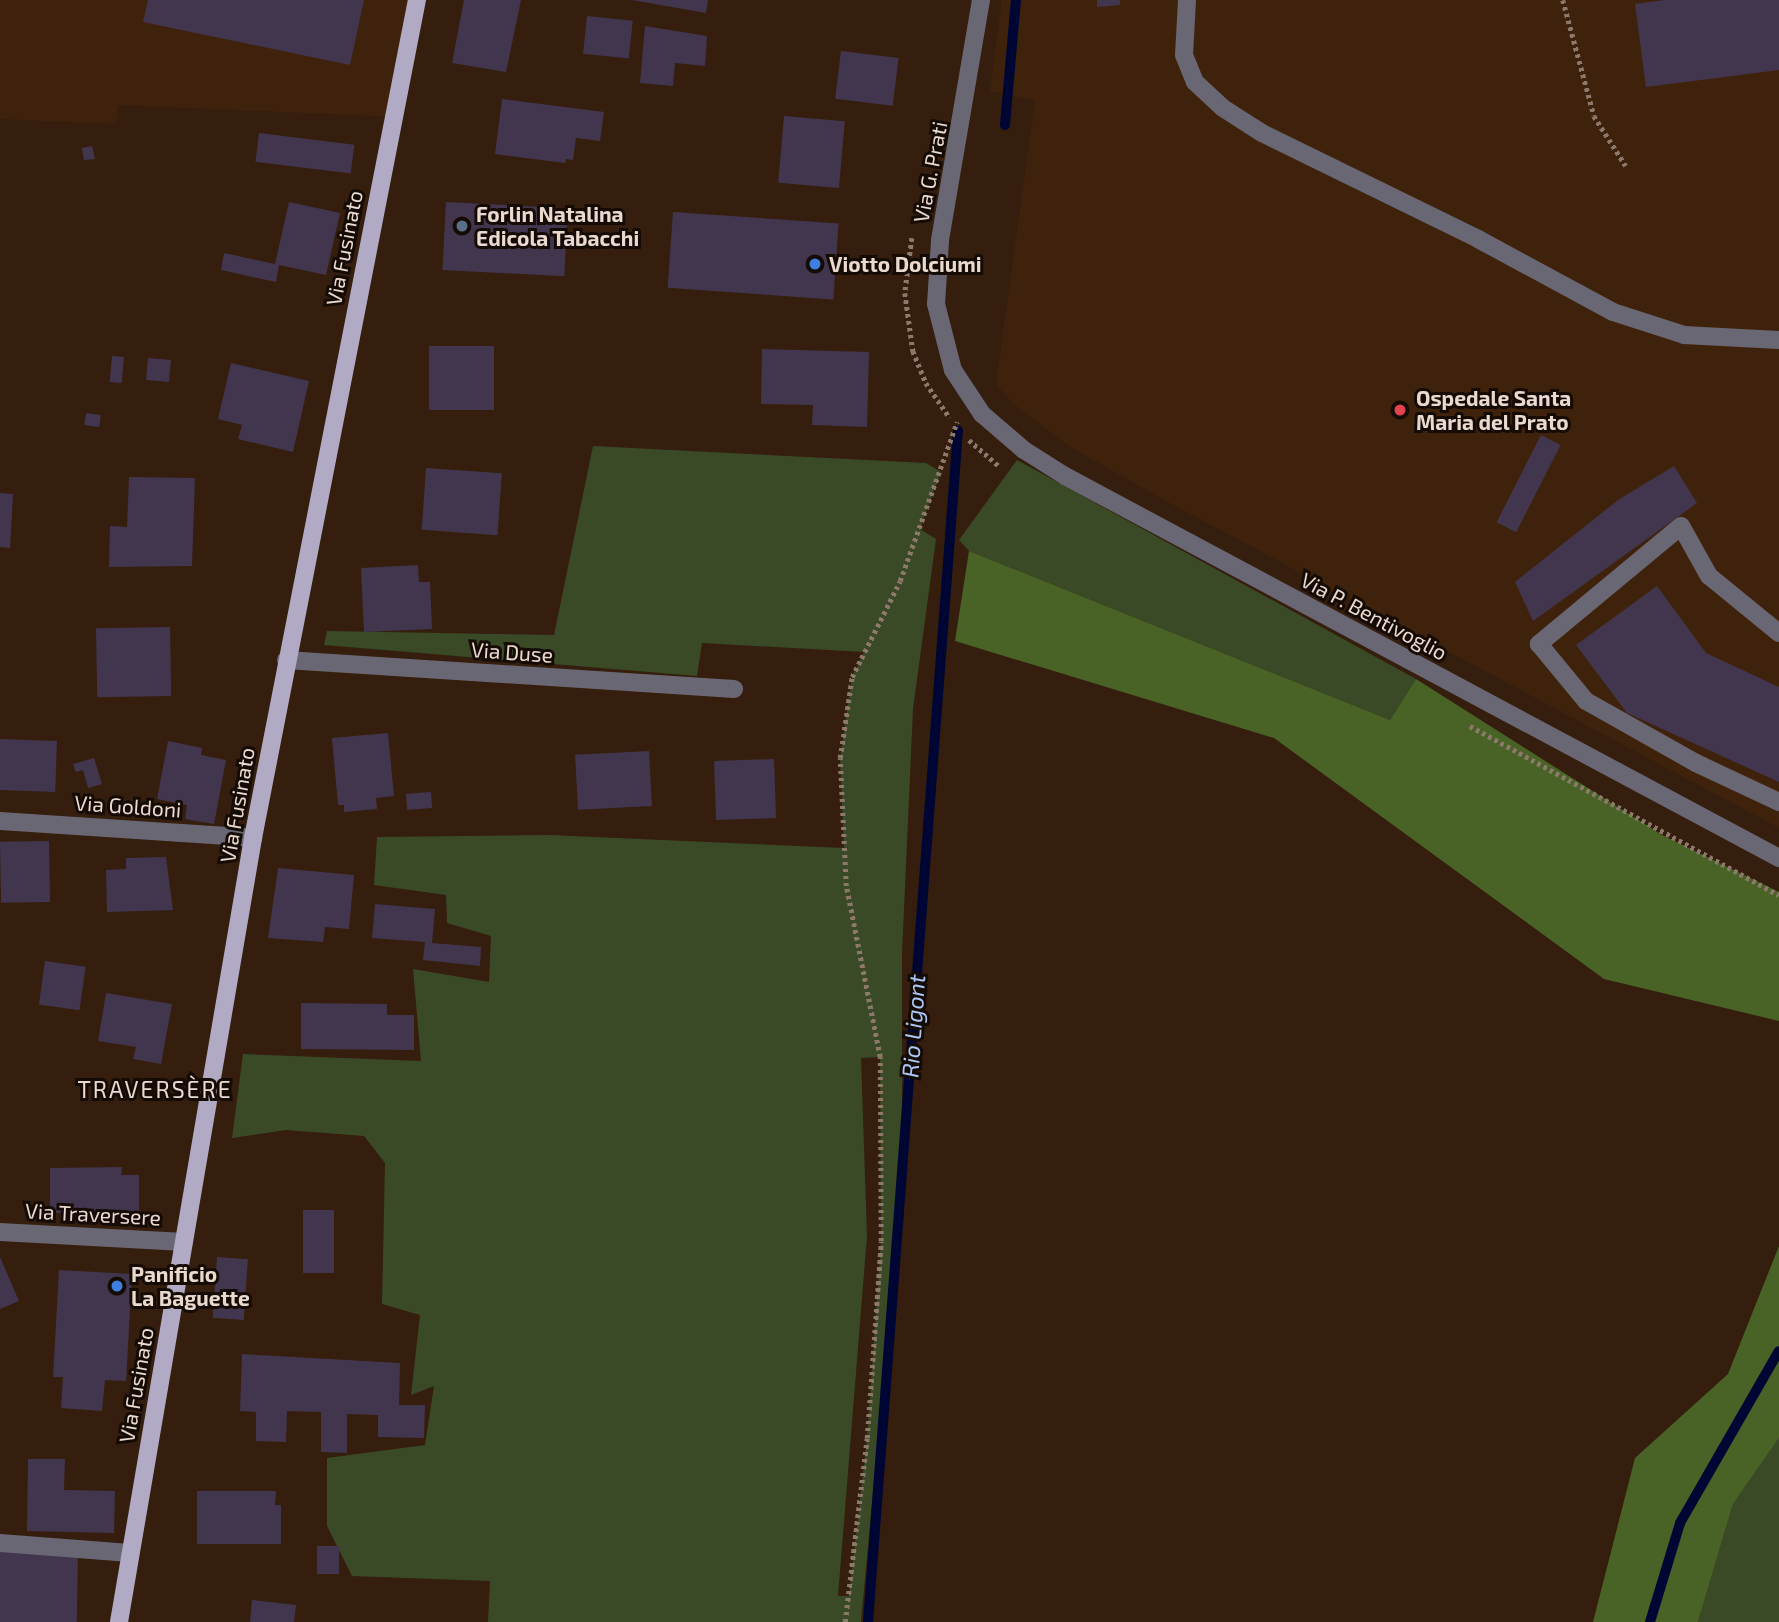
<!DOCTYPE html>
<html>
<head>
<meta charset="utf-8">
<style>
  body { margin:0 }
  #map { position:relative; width:1779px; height:1622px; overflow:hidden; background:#351e0d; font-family:"Exo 2",sans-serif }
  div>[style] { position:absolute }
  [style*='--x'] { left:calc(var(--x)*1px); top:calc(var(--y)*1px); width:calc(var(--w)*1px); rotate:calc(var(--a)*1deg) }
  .built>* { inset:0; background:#3f220c }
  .green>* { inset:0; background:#3a4a27 }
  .forest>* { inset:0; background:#496327 }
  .stream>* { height:10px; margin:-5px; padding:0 5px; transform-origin:5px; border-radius:5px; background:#000633 }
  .building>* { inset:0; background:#42364f; transform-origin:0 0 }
  .path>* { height:4.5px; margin-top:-2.25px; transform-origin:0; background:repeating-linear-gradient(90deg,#8d796b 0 3.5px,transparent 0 7px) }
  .minor>* { height:18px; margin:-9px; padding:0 9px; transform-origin:9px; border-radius:9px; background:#6a6774 }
  .major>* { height:18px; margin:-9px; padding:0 9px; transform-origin:9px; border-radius:9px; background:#b0aac5 }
  .dots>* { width:19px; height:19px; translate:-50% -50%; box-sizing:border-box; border:4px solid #150b05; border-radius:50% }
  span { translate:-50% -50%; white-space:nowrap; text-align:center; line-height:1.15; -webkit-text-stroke:6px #150b05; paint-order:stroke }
  .street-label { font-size:21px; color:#ead9cf }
  .poi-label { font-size:21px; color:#ead9cf; font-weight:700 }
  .left { translate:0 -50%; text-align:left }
  .water-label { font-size:23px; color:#aac7f5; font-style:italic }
  .neighbourhood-label { font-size:23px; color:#ead9cf; letter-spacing:2px }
</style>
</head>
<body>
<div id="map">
  <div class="built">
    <i style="clip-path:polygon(0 0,421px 0,398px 117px,119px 105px,115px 124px,0 119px)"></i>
    <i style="clip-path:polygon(1002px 0,1779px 0,1779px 828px,1164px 500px,1070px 447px,1011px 402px,996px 384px,1035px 100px,990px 91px)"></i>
  </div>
  <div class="green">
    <i style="clip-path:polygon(evenodd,593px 446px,926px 463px,941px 472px,920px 529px,936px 539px,913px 709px,902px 954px,902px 1178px,861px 1622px,488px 1622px,490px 1581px,352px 1576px,327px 1526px,327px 1458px,425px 1445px,434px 1386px,411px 1395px,420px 1315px,382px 1304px,385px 1163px,364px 1136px,286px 1130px,232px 1138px,243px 1054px,421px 1061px,413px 969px,489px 982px,491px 936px,447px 923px,446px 895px,374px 885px,377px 837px,549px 835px,844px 848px,840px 758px,852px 677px,864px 652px,702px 643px,697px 676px,324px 645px,327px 631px,554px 635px,593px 446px,880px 1057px,881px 1241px,867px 1438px,849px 1596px,838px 1596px,867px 1236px,861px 1058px,880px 1057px)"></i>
    <i style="clip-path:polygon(1017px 460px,1416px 679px,1390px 720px,969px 551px,959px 540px)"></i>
    <i style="clip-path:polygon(1779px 1438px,1779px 1622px,1698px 1622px,1733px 1504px)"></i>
  </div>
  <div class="forest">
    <i style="clip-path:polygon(969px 551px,1390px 720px,1416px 679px,1662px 835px,1779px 892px,1779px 1021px,1604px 979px,1274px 738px,955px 641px)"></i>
    <i style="clip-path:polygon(1779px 1246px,1779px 1438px,1733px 1504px,1698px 1622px,1593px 1622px,1635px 1458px,1728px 1374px)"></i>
  </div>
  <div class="stream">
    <i style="--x:1005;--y:125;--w:125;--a:-85"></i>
    <i style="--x:868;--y:1622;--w:1195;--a:-85.68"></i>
    <i style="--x:1650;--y:1622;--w:103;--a:-73.1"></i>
    <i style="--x:1680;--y:1523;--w:198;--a:-60.1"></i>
  </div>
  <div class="building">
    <i style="clip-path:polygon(148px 0,364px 0,350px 65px,143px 22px)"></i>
    <i style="clip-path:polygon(464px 0,521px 0,506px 72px,452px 63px)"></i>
    <i style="clip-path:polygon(632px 0,708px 0,706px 13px)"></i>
    <i style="clip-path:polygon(1097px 0,1120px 0,1120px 5px,1097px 7px)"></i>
    <i style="clip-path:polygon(1664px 0,1779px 0,1779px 70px,1646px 87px,1635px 4px)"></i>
    <i style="left:587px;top:16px;width:46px;height:38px;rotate:6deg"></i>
    <i style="clip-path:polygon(645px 26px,707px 36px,705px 66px,675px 63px,673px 86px,640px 83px)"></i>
    <i style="left:841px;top:51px;width:58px;height:48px;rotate:7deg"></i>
    <i style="clip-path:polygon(502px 99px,604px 112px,600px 141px,576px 138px,573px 160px,566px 159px,565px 163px,495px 154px)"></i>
    <i style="left:784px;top:116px;width:61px;height:67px;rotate:5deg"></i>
    <i style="left:259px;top:133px;width:96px;height:29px;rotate:7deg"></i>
    <i style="clip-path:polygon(92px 146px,95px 159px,84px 160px,82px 148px)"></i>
    <i style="clip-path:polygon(289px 202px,340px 213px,326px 275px,279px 265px,276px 282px,221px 270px,224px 253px,275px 264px)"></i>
    <i style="left:446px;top:202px;width:122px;height:68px;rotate:3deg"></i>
    <i style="left:673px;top:212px;width:166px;height:76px;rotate:4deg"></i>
    <i style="left:429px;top:346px;width:65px;height:64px"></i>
    <i style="clip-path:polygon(762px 349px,869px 352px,867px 427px,812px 425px,813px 405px,761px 404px)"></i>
    <i style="left:112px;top:356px;width:12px;height:26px;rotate:5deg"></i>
    <i style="left:148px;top:358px;width:23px;height:22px;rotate:5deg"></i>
    <i style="clip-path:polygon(231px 363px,309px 381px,293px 452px,238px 439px,242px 425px,218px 419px)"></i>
    <i style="left:86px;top:413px;width:15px;height:12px;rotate:8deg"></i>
    <i style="left:1541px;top:435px;width:22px;height:98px;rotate:27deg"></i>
    <i style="clip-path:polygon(1674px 466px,1697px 503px,1533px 621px,1515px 582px,1618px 500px)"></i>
    <i style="left:426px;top:468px;width:76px;height:62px;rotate:4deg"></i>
    <i style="clip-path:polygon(129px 477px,195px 478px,192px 566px,109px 567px,110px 526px,127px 527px)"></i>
    <i style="clip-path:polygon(0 493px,13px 494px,10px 548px,0 547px)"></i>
    <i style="clip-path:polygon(418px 565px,419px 582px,430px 582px,432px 629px,364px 632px,361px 568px)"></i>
    <i style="clip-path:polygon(1657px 586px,1706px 653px,1779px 687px,1779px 782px,1627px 713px,1576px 645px)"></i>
    <i style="left:170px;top:627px;width:69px;height:74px;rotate:89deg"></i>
    <i style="clip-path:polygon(388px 733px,394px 796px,376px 798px,377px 809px,344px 812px,344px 805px,338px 805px,332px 738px)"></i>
    <i style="left:0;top:739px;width:57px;height:51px;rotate:2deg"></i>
    <i style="clip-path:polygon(168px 741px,202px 748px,201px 755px,226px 760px,214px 824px,185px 819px,187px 805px,157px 799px)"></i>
    <i style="left:649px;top:751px;width:55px;height:74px;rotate:87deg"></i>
    <i style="clip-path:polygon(94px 758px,102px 784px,88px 788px,83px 770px,76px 772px,73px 764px)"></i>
    <i style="left:774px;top:759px;width:59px;height:60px;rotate:88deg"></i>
    <i style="left:431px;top:792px;width:16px;height:25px;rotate:86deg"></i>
    <i style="left:49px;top:841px;width:61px;height:49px;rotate:89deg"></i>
    <i style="clip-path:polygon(166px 857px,173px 910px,107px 912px,106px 870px,126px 869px,126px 858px)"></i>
    <i style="clip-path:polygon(278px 868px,354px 875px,349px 929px,325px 927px,323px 942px,268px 938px)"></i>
    <i style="clip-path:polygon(375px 904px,435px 909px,432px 943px,481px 947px,480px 966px,423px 960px,425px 942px,372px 938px)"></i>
    <i style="left:45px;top:961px;width:41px;height:44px;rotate:8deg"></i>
    <i style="clip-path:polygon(106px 993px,172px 1004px,161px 1064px,133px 1059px,136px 1047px,98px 1041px)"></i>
    <i style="clip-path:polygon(301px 1003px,387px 1004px,387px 1015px,414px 1015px,414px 1050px,301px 1049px)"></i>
    <i style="clip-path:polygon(122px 1167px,121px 1175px,139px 1175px,139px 1212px,50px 1213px,50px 1168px)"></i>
    <i style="left:303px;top:1210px;width:31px;height:63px"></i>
    <i style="clip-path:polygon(0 1257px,19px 1301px,0 1309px)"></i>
    <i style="left:217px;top:1257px;width:31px;height:61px;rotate:4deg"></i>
    <i style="clip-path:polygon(59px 1270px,132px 1274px,126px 1381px,105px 1380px,102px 1411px,61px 1408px,63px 1377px,53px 1377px)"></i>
    <i style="clip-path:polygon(242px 1354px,400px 1363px,399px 1405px,425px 1405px,424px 1438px,378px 1437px,378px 1415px,347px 1414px,347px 1453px,321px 1452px,321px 1412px,287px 1411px,286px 1442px,256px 1441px,256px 1412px,240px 1411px)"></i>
    <i style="clip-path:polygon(28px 1459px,65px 1459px,64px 1490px,115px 1491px,114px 1533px,27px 1531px)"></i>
    <i style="clip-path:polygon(197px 1491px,276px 1491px,275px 1505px,281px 1505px,281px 1544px,197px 1544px)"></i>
    <i style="left:317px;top:1546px;width:22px;height:28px"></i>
    <i style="left:0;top:1552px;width:78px;height:70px;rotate:1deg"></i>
    <i style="clip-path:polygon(252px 1600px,296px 1605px,294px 1622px,250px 1622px)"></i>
  </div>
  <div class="path">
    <i style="--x:1563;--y:0;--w:120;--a:75"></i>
    <i style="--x:1594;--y:116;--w:59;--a:57.4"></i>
    <i style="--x:912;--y:238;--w:55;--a:97.3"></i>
    <i style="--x:905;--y:293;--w:59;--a:82.1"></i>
    <i style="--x:913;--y:351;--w:35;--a:68"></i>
    <i style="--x:926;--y:383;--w:42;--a:55.6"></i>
    <i style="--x:969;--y:440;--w:40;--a:41"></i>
    <i style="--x:1470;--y:726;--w:352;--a:28.7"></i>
    <i style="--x:845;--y:1622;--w:185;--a:-83.2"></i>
    <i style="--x:867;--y:1438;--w:197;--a:-85.9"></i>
    <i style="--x:881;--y:1241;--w:184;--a:-90.3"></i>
    <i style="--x:880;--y:1057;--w:174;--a:-101.2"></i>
    <i style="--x:846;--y:886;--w:128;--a:-92.7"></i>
    <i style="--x:840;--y:758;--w:82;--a:-81.6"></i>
    <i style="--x:852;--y:677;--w:107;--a:-63.4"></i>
    <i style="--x:900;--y:581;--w:169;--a:-70.3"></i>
  </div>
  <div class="minor">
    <i style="--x:981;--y:0;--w:244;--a:99.7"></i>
    <i style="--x:940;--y:241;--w:63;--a:93.6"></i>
    <i style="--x:936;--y:304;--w:68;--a:75.6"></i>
    <i style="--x:953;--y:370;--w:53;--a:56.6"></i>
    <i style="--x:982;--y:414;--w:55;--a:40.6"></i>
    <i style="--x:1024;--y:450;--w:49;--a:32.4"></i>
    <i style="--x:1065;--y:476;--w:810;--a:28.15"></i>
    <i style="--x:1187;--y:0;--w:55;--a:93.1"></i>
    <i style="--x:1184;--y:55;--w:29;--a:68"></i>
    <i style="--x:1195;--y:82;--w:38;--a:43"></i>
    <i style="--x:1223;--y:108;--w:46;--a:32.7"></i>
    <i style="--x:1262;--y:133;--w:241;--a:26.1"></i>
    <i style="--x:1478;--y:239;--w:153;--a:28.4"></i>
    <i style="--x:1613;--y:312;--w:75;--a:17.9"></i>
    <i style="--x:1684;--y:335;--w:95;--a:3"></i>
    <i style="--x:1779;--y:633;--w:90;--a:-140.8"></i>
    <i style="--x:1709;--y:576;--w:57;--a:-119.2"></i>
    <i style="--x:1681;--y:526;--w:185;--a:140.3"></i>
    <i style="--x:1539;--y:644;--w:74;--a:50.5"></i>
    <i style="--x:1586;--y:701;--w:126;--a:29.4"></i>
    <i style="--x:1696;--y:763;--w:92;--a:25.2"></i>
    <i style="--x:286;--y:660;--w:449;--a:3.7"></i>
    <i style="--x:0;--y:821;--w:254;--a:3.8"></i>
    <i style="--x:0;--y:1232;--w:184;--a:3.1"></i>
    <i style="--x:0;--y:1543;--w:130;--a:4.4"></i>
  </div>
  <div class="major">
    <i style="--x:119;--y:1622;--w:795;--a:-80.3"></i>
    <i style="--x:253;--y:838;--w:854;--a:-78.93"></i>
  </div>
  <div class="dots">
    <i style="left:462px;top:226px;background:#5c6f8a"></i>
    <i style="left:815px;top:264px;background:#3f7fe0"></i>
    <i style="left:1400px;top:410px;background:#e0444e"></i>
    <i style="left:117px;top:1286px;background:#3f7fe0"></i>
  </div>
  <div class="street-label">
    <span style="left:930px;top:172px;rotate:-79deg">Via G. Prati</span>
    <span style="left:344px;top:248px;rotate:-79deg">Via Fusinato</span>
    <span style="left:1374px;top:616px;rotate:28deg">Via P. Bentivoglio</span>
    <span style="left:512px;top:652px;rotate:4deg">Via Duse</span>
    <span style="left:237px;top:805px;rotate:-80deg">Via Fusinato</span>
    <span style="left:128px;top:806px;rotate:4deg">Via Goldoni</span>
    <span style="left:93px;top:1214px;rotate:3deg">Via Traversere</span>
    <span style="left:136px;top:1385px;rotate:-80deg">Via Fusinato</span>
  </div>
  <div class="poi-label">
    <span class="left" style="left:476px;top:226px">Forlin Natalina<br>Edicola Tabacchi</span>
    <span class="left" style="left:829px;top:264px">Viotto Dolciumi</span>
    <span class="left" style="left:1416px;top:410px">Ospedale Santa<br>Maria del Prato</span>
    <span class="left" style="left:131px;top:1286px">Panificio<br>La Baguette</span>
  </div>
  <div class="water-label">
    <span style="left:913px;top:1026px;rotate:-86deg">Rio Ligont</span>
  </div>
  <div class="neighbourhood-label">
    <span style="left:155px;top:1089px">TRAVERSÈRE</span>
  </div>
</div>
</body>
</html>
